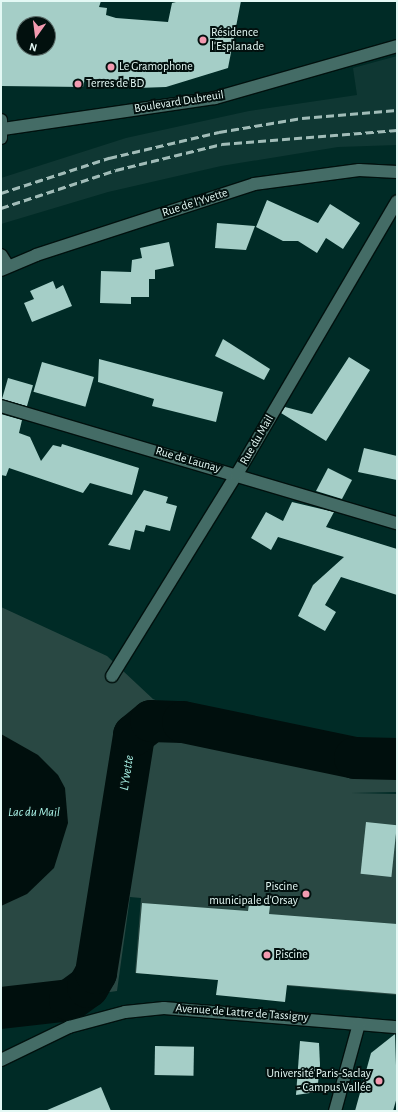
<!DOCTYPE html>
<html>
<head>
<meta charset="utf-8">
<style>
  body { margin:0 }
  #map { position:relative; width:398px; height:1112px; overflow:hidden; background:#002b26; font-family:"Alegreya Sans",sans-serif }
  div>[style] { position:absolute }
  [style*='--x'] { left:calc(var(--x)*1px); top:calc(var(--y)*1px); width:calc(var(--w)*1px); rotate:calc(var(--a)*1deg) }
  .built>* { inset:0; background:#0f3733 }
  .green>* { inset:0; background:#294843 }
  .water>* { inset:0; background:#000f0d }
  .river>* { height:42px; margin:-21px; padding:0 21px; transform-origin:21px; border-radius:21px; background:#000f0d }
  .building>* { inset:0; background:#a5cec7; transform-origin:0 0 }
  .roads { filter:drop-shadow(1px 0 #00110e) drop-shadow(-1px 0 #00110e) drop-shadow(0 1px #00110e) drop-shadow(0 -1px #00110e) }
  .minor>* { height:12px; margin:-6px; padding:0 6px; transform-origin:6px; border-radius:6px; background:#446c66 }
  .rail>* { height:3px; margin-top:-1.5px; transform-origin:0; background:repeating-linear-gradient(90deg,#a1bcb8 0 8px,transparent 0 12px) }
  .dots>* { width:11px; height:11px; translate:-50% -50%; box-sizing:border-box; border:2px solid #02100e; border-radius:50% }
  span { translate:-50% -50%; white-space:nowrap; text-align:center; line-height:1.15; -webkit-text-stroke:4px #02100e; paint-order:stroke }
  .poi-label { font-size:12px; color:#e4f9f5 }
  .left { translate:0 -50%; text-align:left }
  .right { translate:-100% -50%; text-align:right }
  .street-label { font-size:12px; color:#e4f9f5 }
  .water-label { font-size:13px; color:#a9f3e7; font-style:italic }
  .frame { position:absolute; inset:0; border:2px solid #e4f9f5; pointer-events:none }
  .north { position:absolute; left:16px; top:16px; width:40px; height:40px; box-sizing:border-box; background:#02100e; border:1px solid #5c6d6a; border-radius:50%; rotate:194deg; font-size:11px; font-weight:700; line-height:16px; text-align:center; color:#e4f9f5 }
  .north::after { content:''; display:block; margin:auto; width:14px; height:18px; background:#f29ab0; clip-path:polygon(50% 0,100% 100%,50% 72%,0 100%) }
</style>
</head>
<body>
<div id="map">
  <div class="built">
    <i style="clip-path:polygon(397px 56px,397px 145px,338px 147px,221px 166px,108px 192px,1px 224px,1px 178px,126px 138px,249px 111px,357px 95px,353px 68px)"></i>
  </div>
  <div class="green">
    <i style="clip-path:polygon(1px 607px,107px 656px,153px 699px,219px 726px,353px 748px,397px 747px,397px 792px,351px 793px,397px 794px,397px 995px,135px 973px,141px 898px,130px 897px,117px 991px,1px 1007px)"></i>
  </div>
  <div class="water">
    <i style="clip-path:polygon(1px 734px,38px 755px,58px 775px,65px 788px,68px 823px,54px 868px,27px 894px,1px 906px)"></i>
  </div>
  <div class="river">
    <i style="--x:1;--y:1008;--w:69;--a:-6.6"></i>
    <i style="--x:70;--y:1000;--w:22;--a:-36"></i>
    <i style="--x:88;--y:987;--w:16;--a:-60"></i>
    <i style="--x:96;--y:973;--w:241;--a:-80.9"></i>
    <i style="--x:134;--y:735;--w:22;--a:-39"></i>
    <i style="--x:151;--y:721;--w:32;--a:2"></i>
    <i style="--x:183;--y:722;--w:176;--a:11.8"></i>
    <i style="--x:355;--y:758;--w:42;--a:1.4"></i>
  </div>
  <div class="building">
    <i style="clip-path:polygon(evenodd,1px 1px,101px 1px,99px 7px,107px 8px,106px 15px,116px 18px,168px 22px,172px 3px,180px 1px,241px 1px,228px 68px,166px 87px,137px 88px,85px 78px,83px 87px,1px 86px,1px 1px,24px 24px,48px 24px,48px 48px,24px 48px,24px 24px)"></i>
    <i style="clip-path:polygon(267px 200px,318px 223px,330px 204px,360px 223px,343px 249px,326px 238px,317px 253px,298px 241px,283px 241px,256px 227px)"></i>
    <i style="clip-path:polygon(217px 223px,255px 226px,246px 250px,215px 248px)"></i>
    <i style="clip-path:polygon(169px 242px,174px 266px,155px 270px,155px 279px,149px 279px,149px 297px,131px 297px,131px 304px,100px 303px,101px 271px,131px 272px,132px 260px,142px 258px,140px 248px)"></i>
    <i style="clip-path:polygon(53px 281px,56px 289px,63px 285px,72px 306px,32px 322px,24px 303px,34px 299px,30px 291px)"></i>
    <i style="clip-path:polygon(223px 339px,270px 369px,264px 380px,215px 356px)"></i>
    <i style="clip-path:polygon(349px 357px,370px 370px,326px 441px,281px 413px,285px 407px,312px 414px)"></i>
    <i style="clip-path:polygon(99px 359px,223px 392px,216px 422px,152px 406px,154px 399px,98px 382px)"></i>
    <i style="left:42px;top:362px;width:54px;height:31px;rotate:16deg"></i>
    <i style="left:8px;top:378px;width:26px;height:22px;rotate:16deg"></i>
    <i style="clip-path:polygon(1px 414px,22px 420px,19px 433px,30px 437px,41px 461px,53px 445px,61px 447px,62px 444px,139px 468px,132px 495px,90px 483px,83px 493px,9px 468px,6px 476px,1px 475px)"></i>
    <i style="clip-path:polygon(364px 448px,397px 456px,397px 480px,358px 472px)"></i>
    <i style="clip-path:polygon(328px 468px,352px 480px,342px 499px,316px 491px)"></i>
    <i style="clip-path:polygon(144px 490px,168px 497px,166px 503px,177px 506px,170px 531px,146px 525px,144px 532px,135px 530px,130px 550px,108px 545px)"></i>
    <i style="clip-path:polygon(292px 502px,334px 512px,326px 527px,397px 549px,397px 595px,341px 577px,325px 605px,336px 612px,325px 631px,298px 616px,313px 585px,344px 557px,278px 537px,271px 550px,251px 538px,266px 512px,283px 521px)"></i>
    <i style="left:366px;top:822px;width:31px;height:52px;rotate:6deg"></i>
    <i style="clip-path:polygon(142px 903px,248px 911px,249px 904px,270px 906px,269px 914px,397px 924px,397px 994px,287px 985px,285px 1002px,216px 995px,218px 980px,136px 973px)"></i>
    <i style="clip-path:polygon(395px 1034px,397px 1097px,393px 1111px,355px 1111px,371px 1053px)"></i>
    <i style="clip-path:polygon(300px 1041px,319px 1043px,320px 1065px,317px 1092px,296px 1095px)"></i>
    <i style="left:155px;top:1046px;width:39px;height:29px;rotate:1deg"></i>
    <i style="clip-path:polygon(101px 1087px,111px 1111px,45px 1111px)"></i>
  </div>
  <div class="roads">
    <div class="minor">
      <i style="--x:1;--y:120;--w:18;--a:90"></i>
      <i style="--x:3;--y:129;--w:214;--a:-8.3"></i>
      <i style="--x:215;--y:98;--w:189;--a:-15.9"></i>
      <i style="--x:1;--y:255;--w:13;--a:58"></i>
      <i style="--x:1;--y:270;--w:38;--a:-23"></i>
      <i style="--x:36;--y:255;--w:229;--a:-18"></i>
      <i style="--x:254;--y:184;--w:106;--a:-7.6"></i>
      <i style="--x:359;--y:170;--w:38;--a:3"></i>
      <i style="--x:1;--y:406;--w:413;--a:16.5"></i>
      <i style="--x:112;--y:676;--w:238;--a:-58.3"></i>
      <i style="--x:237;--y:474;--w:316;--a:-59.6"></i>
      <i style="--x:1;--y:1060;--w:76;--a:-25.9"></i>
      <i style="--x:69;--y:1027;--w:58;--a:-15"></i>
      <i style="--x:125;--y:1012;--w:39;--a:-6"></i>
      <i style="--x:164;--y:1008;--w:234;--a:4.7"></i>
      <i style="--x:335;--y:1111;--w:90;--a:-74.6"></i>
    </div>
  </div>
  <div class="rail">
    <i style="--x:1;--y:193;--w:114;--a:-18"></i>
    <i style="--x:109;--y:158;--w:113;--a:-13.3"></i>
    <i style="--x:219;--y:132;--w:84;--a:-9.6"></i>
    <i style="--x:302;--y:118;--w:95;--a:-4.8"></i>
    <i style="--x:1;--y:208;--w:121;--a:-18.3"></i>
    <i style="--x:116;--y:170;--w:109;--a:-13.8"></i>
    <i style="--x:222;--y:144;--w:176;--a:-4.6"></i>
  </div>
  <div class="dots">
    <i style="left:203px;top:40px;background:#f29ab0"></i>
    <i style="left:111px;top:67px;background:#f29ab0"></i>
    <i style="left:78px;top:84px;background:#f29ab0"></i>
    <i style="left:306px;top:894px;background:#f29ab0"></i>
    <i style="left:267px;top:955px;background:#f29ab0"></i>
    <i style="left:379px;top:1081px;background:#f29ab0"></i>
  </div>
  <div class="poi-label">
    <span class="left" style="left:211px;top:40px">Résidence<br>l'Esplanade</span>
    <span class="left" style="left:119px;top:67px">Le Gramophone</span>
    <span class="left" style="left:86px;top:84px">Terres de BD</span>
    <span class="right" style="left:298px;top:894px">Piscine<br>municipale d'Orsay</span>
    <span class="left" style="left:275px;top:955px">Piscine</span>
    <span class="right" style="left:371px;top:1081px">Université Paris-Saclay<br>- Campus Vallée</span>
  </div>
  <div class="street-label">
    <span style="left:179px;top:102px;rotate:-9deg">Boulevard Dubreuil</span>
    <span style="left:195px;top:203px;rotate:-18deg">Rue de l'Yvette</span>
    <span style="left:257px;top:440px;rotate:-60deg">Rue du Mail</span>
    <span style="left:188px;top:460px;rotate:16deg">Rue de Launay</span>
    <span style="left:242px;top:1013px;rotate:4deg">Avenue de Lattre de Tassigny</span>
  </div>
  <div class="water-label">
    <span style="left:128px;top:773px;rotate:-81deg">L'Yvette</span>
    <span style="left:34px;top:813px">Lac du Mail</span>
  </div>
  <div class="frame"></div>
  <div class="north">N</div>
</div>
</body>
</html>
